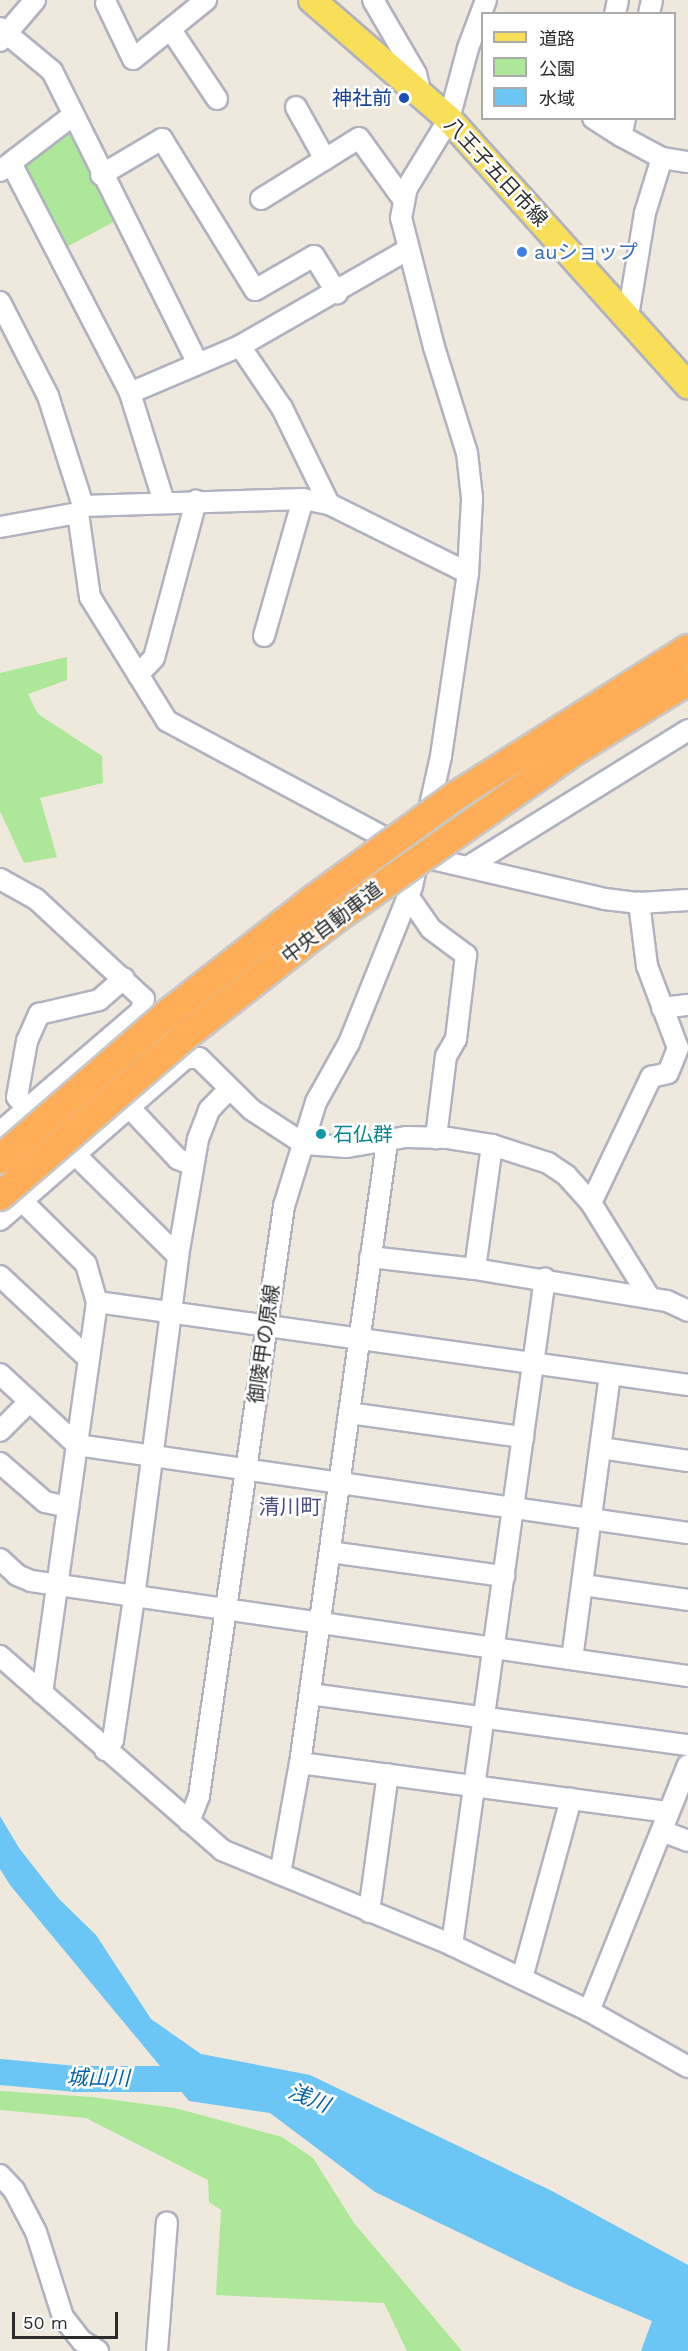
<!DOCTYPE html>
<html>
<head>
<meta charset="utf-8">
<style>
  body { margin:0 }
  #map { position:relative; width:688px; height:2351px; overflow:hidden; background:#eee8dd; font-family:"Work Sans","Noto Sans JP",sans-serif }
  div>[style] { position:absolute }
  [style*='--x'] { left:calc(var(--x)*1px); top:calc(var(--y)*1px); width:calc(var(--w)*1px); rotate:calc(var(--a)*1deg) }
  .green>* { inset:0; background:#ace897 }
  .water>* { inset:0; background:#6bc6f6 }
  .river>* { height:26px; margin:-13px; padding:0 13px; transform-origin:13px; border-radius:13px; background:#6bc6f6 }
  .roads { filter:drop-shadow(2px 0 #b1b2c0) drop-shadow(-2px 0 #b1b2c0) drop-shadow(0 2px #b1b2c0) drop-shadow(0 -2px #b1b2c0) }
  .minor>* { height:20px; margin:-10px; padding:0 10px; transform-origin:10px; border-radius:10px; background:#fff }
  .major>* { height:26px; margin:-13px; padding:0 13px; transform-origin:13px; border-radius:13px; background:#f9df58 }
  .bridges { filter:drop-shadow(2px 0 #c8c8c8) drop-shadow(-2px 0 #c8c8c8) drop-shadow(0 2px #c8c8c8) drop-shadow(0 -2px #c8c8c8) }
  .highway-bridge>* { height:28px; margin:-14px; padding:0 14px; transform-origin:14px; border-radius:14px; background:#ffad57 }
  .dots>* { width:16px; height:16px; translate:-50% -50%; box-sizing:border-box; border:3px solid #fff; border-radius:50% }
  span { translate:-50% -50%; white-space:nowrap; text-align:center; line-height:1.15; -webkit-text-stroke:5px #fff; paint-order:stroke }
  .transit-label { font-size:20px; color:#164399 }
  .right { translate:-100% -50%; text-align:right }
  .street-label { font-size:20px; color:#2c2c2c }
  .shop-label { font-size:20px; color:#366cbe }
  .left { translate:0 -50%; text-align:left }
  .culture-label { font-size:20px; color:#0d838f }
  .neighbourhood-label { font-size:21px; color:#494e7f }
  .water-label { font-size:21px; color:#0663a6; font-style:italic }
  .legend { position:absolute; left:481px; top:12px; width:195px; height:108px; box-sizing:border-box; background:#fff; border:2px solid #ababab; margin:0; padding:8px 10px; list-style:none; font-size:18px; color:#2c2c2c }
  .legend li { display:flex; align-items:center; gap:12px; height:30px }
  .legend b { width:30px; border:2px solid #ababab }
  .scale { position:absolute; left:12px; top:2312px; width:106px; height:27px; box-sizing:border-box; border:3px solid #2c2c2c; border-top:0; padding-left:8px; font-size:18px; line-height:21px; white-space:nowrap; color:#2c2c2c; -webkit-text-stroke:4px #fff; paint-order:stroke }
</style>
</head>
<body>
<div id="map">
  <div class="green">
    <i style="clip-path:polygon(72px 116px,123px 217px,57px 252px,11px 163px)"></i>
    <i style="clip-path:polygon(67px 657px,67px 680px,28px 694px,38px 714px,102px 756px,103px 783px,40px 798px,57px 857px,24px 863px,0 811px,0 673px)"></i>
    <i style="clip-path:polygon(0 2091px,92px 2097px,175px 2108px,282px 2137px,313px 2158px,354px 2223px,462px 2351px,407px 2351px,384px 2303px,216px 2295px,221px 2210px,209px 2202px,208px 2180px,86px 2118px,0 2110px)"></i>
  </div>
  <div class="water">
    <i style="clip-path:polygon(0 1816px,19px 1848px,59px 1899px,96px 1935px,151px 2019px,201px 2054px,310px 2075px,552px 2191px,688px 2265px,688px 2351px,641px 2351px,652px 2321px,572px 2287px,375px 2192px,270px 2113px,189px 2101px,10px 1885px,0 1869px)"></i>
  </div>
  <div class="river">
    <i style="--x:0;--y:2072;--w:75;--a:5.3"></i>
    <i style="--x:75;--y:2079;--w:129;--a:0"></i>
  </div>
  <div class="roads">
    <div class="minor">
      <i style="--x:373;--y:0;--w:86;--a:59.8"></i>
      <i style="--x:416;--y:74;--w:21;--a:76"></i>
      <i style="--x:106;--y:3;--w:62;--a:64.3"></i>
      <i style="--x:133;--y:59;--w:94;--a:-38.9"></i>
      <i style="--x:615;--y:14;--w:14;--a:-78"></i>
      <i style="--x:649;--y:14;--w:14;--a:-78"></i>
      <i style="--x:0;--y:28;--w:67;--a:39.6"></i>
      <i style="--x:52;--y:71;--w:327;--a:63.5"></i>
      <i style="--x:171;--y:30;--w:83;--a:56.3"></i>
      <i style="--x:0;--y:41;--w:54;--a:-49.5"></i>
      <i style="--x:296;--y:107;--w:60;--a:60.9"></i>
      <i style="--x:593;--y:118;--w:33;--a:33"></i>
      <i style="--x:621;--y:136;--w:18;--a:-77"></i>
      <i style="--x:621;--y:136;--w:47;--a:28.2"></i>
      <i style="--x:662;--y:158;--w:58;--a:107.2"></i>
      <i style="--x:645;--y:213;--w:104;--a:99.4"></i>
      <i style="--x:662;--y:158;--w:26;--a:9"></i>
      <i style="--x:11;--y:163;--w:259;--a:62.6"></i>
      <i style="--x:0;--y:171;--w:91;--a:-37.4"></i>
      <i style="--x:101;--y:175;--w:71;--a:-30.5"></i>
      <i style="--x:162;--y:139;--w:177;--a:58.4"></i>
      <i style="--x:255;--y:290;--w:68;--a:-30"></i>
      <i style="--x:314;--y:256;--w:44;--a:58.1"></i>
      <i style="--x:261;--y:199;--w:115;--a:-31.9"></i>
      <i style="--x:359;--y:138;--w:75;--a:54.2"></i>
      <i style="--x:0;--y:302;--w:106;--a:62.9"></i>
      <i style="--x:48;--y:396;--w:115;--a:72.3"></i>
      <i style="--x:240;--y:346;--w:75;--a:55.9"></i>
      <i style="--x:282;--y:408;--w:107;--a:63.9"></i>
      <i style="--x:164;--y:502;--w:114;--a:-107.3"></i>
      <i style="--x:130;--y:393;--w:120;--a:-23.1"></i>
      <i style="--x:240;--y:346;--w:193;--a:-29.9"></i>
      <i style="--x:78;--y:513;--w:85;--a:81.9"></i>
      <i style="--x:90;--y:597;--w:146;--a:58.2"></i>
      <i style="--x:167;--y:721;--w:286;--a:28.2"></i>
      <i style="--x:419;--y:856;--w:191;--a:13"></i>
      <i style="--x:605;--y:899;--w:34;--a:7"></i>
      <i style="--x:639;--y:903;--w:49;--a:-3.5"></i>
      <i style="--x:0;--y:527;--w:79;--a:-10.2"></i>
      <i style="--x:78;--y:513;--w:9;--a:-54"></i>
      <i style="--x:83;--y:506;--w:220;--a:-1.8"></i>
      <i style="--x:303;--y:499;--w:26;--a:11"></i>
      <i style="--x:329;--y:504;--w:155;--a:26.4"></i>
      <i style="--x:264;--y:636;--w:142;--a:-74.1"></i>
      <i style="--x:138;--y:675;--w:23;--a:-47"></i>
      <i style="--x:154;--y:658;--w:163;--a:-75"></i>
      <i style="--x:469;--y:866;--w:258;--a:-31.8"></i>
      <i style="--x:0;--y:879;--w:41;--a:29.1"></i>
      <i style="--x:36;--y:899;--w:147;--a:42.8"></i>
      <i style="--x:144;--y:999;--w:12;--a:104"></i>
      <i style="--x:141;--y:1011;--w:186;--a:139.4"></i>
      <i style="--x:408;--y:896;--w:40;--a:55.1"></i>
      <i style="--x:431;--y:929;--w:44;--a:36.6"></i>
      <i style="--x:466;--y:955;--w:85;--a:96.8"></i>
      <i style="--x:456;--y:1039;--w:20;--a:120"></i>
      <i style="--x:446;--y:1056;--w:83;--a:97"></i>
      <i style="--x:662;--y:1008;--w:26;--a:-7"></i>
      <i style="--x:128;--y:1106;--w:73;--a:46.7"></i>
      <i style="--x:178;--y:1159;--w:16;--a:22"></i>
      <i style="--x:492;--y:1145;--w:59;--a:17.8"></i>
      <i style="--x:548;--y:1163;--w:22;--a:34"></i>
      <i style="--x:566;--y:1175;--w:38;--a:48"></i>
      <i style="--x:591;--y:1203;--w:112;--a:58.2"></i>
      <i style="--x:21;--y:1200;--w:91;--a:44.6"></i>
      <i style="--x:86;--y:1264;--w:40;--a:74"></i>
      <i style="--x:97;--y:1302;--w:395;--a:98"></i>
      <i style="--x:591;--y:1203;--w:140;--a:-64.5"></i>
      <i style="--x:651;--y:1077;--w:17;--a:-13"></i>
      <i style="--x:668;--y:1073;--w:27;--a:-68"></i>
      <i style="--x:678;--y:1048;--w:88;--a:-110.7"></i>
      <i style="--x:647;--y:966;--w:64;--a:-97.2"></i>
      <i style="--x:0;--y:1220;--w:247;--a:-41.1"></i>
      <i style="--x:186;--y:1058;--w:13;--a:0"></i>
      <i style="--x:199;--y:1058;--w:74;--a:44.5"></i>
      <i style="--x:252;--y:1110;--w:62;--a:33.2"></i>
      <i style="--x:304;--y:1144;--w:43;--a:4"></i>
      <i style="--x:347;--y:1147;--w:60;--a:-9.6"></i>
      <i style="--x:406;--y:1137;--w:42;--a:1.4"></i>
      <i style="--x:448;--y:1138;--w:45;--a:9"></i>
      <i style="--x:492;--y:1145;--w:125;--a:97.8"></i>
      <i style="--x:475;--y:1269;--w:195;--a:9.5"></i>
      <i style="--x:667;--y:1301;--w:23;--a:25"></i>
      <i style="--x:178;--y:1256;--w:119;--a:-80.3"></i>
      <i style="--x:198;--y:1139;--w:31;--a:-69"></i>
      <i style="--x:209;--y:1110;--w:28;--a:-46"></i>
      <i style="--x:370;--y:1257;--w:106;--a:6.5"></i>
      <i style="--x:0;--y:1276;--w:120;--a:43"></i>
      <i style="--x:97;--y:1302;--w:597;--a:7.99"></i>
      <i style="--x:0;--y:1374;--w:105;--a:42.7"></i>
      <i style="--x:77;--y:1445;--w:617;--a:8.2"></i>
      <i style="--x:349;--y:1413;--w:176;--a:7.9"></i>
      <i style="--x:0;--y:1431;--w:41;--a:-45"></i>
      <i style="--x:601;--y:1448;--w:88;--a:8.5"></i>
      <i style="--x:0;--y:1463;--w:60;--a:40.9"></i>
      <i style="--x:45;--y:1502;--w:24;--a:12"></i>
      <i style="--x:330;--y:1552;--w:176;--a:7.9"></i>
      <i style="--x:0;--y:1559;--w:23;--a:43"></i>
      <i style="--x:17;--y:1575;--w:15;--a:23"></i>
      <i style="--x:31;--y:1581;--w:664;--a:8.23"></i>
      <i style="--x:583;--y:1585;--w:106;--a:8.1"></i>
      <i style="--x:0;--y:1656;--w:295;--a:41.1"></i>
      <i style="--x:222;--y:1850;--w:249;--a:22.4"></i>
      <i style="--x:452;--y:1945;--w:152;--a:25.7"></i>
      <i style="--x:589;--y:2011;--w:114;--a:29.5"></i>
      <i style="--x:572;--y:1659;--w:287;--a:-82.4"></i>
      <i style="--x:310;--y:1694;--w:381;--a:7.7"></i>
      <i style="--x:105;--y:1750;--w:13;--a:-51"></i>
      <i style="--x:113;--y:1740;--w:145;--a:-81.6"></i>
      <i style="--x:134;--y:1597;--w:344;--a:-82.6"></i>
      <i style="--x:178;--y:1256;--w:226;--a:-135.4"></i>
      <i style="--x:17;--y:1097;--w:57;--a:-79.9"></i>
      <i style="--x:27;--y:1041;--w:30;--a:-66"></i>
      <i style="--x:39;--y:1014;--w:62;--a:-13.1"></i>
      <i style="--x:99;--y:1000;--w:33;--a:-41"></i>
      <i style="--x:300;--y:1763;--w:372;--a:7.6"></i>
      <i style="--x:189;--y:1822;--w:28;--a:-69"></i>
      <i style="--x:199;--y:1796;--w:596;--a:-81.8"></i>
      <i style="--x:284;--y:1206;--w:109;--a:-72.9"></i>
      <i style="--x:316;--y:1102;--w:68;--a:-60.8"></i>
      <i style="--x:349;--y:1043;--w:169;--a:-68.1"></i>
      <i style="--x:412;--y:886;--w:133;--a:-77.4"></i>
      <i style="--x:441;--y:756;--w:185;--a:-81.6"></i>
      <i style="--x:468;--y:573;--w:75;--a:-86.9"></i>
      <i style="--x:472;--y:498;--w:45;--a:-96.3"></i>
      <i style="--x:467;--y:453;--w:111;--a:-107.3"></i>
      <i style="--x:434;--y:347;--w:133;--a:-104.3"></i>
      <i style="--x:401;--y:218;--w:31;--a:-79"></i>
      <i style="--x:407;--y:188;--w:81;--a:-58.7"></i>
      <i style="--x:449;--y:119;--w:73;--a:-75"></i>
      <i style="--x:468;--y:48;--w:51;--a:-69.4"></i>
      <i style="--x:662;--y:1831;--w:28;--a:21"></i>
      <i style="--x:280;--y:1874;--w:113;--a:-79.8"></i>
      <i style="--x:300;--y:1763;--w:627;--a:-82.02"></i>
      <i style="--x:369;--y:1912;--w:139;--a:-82.2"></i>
      <i style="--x:452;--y:1945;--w:673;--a:-82.06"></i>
      <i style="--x:522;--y:1978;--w:186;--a:-74.7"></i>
      <i style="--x:589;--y:2011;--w:265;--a:-68.1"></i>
      <i style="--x:0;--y:2175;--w:21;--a:47"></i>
      <i style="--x:14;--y:2190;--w:47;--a:62.4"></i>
      <i style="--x:36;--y:2232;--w:89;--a:72.4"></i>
      <i style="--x:63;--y:2317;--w:31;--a:52"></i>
      <i style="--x:82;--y:2341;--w:19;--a:32"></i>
      <i style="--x:157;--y:2351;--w:129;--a:-85.6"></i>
    </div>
    <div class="major">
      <i style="--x:312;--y:0;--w:181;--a:41"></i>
      <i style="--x:449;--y:119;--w:358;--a:48.1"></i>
    </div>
  </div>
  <div class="bridges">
    <div class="highway-bridge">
      <i style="--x:0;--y:1159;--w:220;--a:-40.9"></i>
      <i style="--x:166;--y:1015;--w:189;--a:-38.1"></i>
      <i style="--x:315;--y:898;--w:175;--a:-36"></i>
      <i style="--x:457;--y:795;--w:273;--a:-32.3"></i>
      <i style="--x:0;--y:1196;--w:243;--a:-40.8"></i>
      <i style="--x:184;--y:1037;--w:188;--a:-38.1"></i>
      <i style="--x:332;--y:921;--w:300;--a:-35"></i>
      <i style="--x:578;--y:749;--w:129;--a:-31.7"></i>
    </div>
  </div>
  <div class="dots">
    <i style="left:404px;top:98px;background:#1a4fb4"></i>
    <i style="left:522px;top:252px;background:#3f7fe0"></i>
    <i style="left:321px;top:1134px;background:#0f9aa8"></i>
  </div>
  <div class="transit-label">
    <span class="right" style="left:392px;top:98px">神社前</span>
  </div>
  <div class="street-label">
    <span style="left:496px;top:172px;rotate:47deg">八王子五日市線</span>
    <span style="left:332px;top:923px;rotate:-37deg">中央自動車道</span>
    <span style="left:264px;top:1344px;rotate:-82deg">御陵甲の原線</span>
  </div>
  <div class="shop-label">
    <span class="left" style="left:534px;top:252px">auショップ</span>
  </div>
  <div class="culture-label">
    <span class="left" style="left:333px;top:1134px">石仏群</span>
  </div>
  <div class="neighbourhood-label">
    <span style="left:290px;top:1507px">清川町</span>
  </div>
  <div class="water-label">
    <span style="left:98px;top:2078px;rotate:1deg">城山川</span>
    <span style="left:309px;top:2098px;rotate:22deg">浅川</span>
  </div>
  <ul class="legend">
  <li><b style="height:8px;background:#f9df58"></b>道路</li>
  <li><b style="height:16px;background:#ace897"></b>公園</li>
  <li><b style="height:16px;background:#6bc6f6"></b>水域</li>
  </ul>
  <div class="scale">50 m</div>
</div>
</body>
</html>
